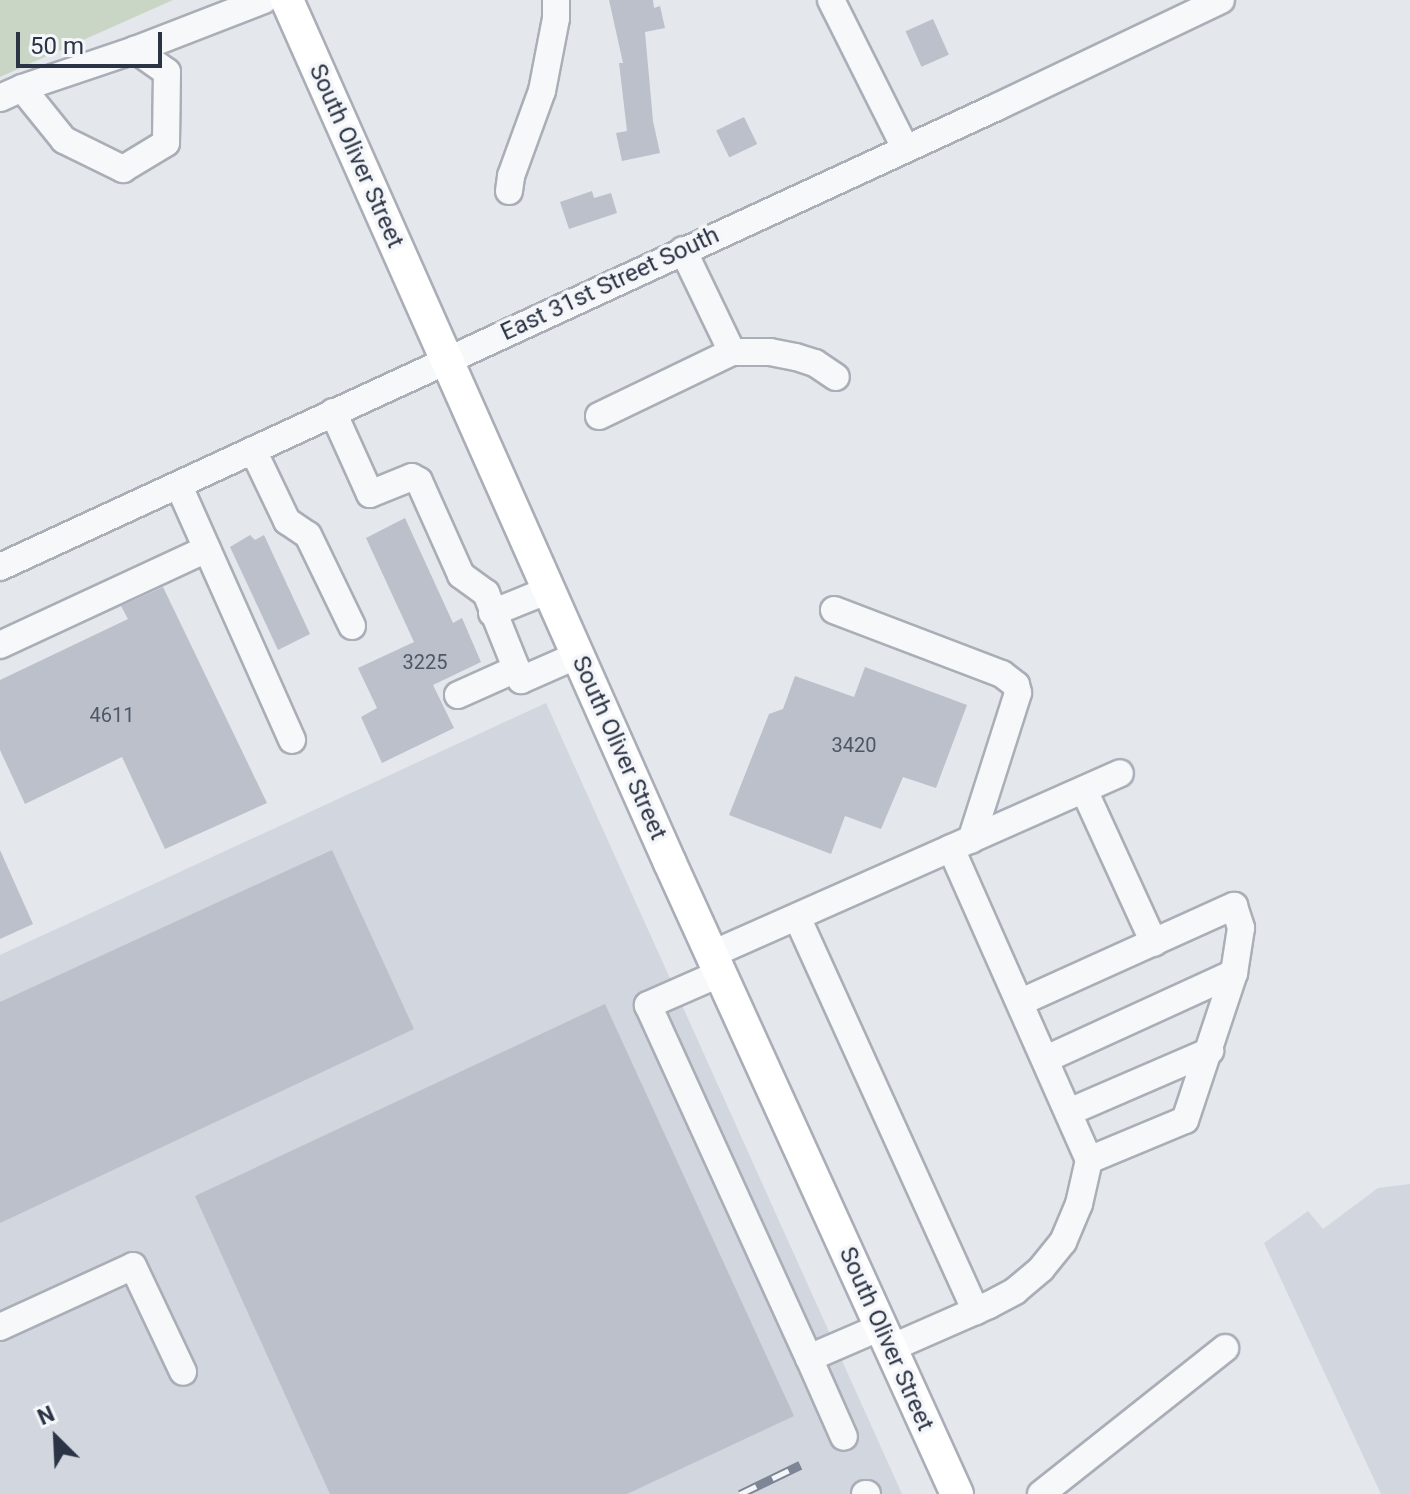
<!DOCTYPE html>
<html>
<head>
<meta charset="utf-8">
<style>
  body { margin:0 }
  #map { position:relative; width:1410px; height:1494px; overflow:hidden; background:#e4e7ec; font-family:Roboto,sans-serif }
  div>[style] { position:absolute }
  [style*='--x'] { left:calc(var(--x)*1px); top:calc(var(--y)*1px); width:calc(var(--w)*1px); rotate:calc(var(--a)*1deg) }
  .built>* { inset:0; background:#d2d6de }
  .green>* { inset:0; background:#c9d6c5 }
  .building>* { inset:0; background:#bbc0ca; transform-origin:0 0 }
  .roads { filter:drop-shadow(2px 0 #a9aeb7) drop-shadow(-2px 0 #a9aeb7) drop-shadow(0 2px #a9aeb7) drop-shadow(0 -2px #a9aeb7) }
  .minor>* { height:26px; margin:-13px; padding:0 13px; transform-origin:13px; border-radius:13px; background:#f7f8fa }
  .major>* { height:32px; margin:-16px; padding:0 16px; transform-origin:16px; border-radius:16px; background:#fff }
  .rail>* { height:9px; margin-top:-4.5px; transform-origin:0; background:repeating-linear-gradient(90deg,#f4f6f9 0 18px,#7d8696 0 36px); box-sizing:border-box; border-block:2px solid #7d8696 }
  span { translate:-50% -50%; white-space:nowrap; text-align:center; line-height:1.15; -webkit-text-stroke:7px #f4f6f9; paint-order:stroke }
  .number-label { font-size:20px; color:#4f5766 }
  .number-label span { -webkit-text-stroke-width:0 }
  .street-label { font-size:24px; color:#2b3445 }
  .north { position:absolute; left:16px; top:1398px; width:80px; height:80px; -webkit-text-stroke:6px #f4f6f9; paint-order:stroke; rotate:336deg; font-size:22px; font-weight:700; line-height:32px; text-align:center; color:#2b3445 }
  .north::after { content:''; display:block; margin:auto; width:28px; height:36px; background:#2b3445; clip-path:polygon(50% 0,100% 100%,50% 72%,0 100%) }
  .scale { position:absolute; left:16px; top:32px; width:146px; height:36px; box-sizing:border-box; border:4px solid #2b3445; border-top:0; padding-left:10px; font-size:24px; line-height:28px; white-space:nowrap; color:#2b3445; -webkit-text-stroke:6px #f4f6f9; paint-order:stroke }
</style>
</head>
<body>
<div id="map">
  <div class="built">
    <i style="clip-path:polygon(546px 703px,902px 1494px,0 1494px,0 955px)"></i>
    <i style="clip-path:polygon(1410px 1184px,1410px 1494px,1381px 1494px,1264px 1243px,1308px 1211px,1323px 1229px,1378px 1188px)"></i>
  </div>
  <div class="green">
    <i style="clip-path:polygon(0 0,173px 0,0 77px)"></i>
  </div>
  <div class="building">
    <i style="clip-path:polygon(609px 0,653px 0,654px 8px,660px 6px,665px 28px,645px 32px,653px 121px,660px 153px,622px 161px,616px 133px,627px 131px,619px 63px,623px 63px)"></i>
    <i style="left:933px;top:19px;width:39px;height:30px;rotate:66deg"></i>
    <i style="left:744px;top:117px;width:30px;height:31px;rotate:64deg"></i>
    <i style="clip-path:polygon(592px 191px,594px 198px,611px 193px,617px 213px,569px 229px,560px 202px)"></i>
    <i style="clip-path:polygon(405px 518px,453px 623px,462px 618px,481px 662px,433px 685px,454px 728px,382px 763px,361px 717px,377px 708px,358px 668px,414px 642px,366px 538px)"></i>
    <i style="clip-path:polygon(250px 535px,255px 540px,264px 535px,310px 634px,278px 650px,230px 547px)"></i>
    <i style="clip-path:polygon(163px 587px,267px 803px,165px 849px,122px 757px,25px 804px,0 750px,0 680px,128px 619px,121px 606px)"></i>
    <i style="clip-path:polygon(865px 667px,967px 705px,936px 788px,903px 777px,881px 829px,845px 816px,831px 854px,729px 815px,769px 714px,783px 709px,795px 676px,854px 697px)"></i>
    <i style="clip-path:polygon(0 850px,33px 924px,0 939px)"></i>
    <i style="clip-path:polygon(332px 850px,414px 1029px,0 1223px,0 1002px)"></i>
    <i style="clip-path:polygon(605px 1004px,794px 1416px,627px 1494px,330px 1494px,195px 1196px)"></i>
  </div>
  <div class="roads">
    <div class="minor">
      <i style="--x:831;--y:0;--w:165;--a:63.4"></i>
      <i style="--x:22;--y:88;--w:119;--a:-18.6"></i>
      <i style="--x:0;--y:98;--w:24;--a:-24"></i>
      <i style="--x:22;--y:88;--w:67;--a:51.1"></i>
      <i style="--x:64;--y:140;--w:66;--a:26.2"></i>
      <i style="--x:123;--y:169;--w:50;--a:-31.2"></i>
      <i style="--x:166;--y:143;--w:71;--a:-89.2"></i>
      <i style="--x:167;--y:72;--w:39;--a:-145"></i>
      <i style="--x:135;--y:50;--w:138;--a:-21.2"></i>
      <i style="--x:509;--y:191;--w:15;--a:-82"></i>
      <i style="--x:511;--y:176;--w:90;--a:-70"></i>
      <i style="--x:542;--y:91;--w:74;--a:-79.1"></i>
      <i style="--x:556;--y:18;--w:18;--a:-90"></i>
      <i style="--x:732;--y:352;--w:38;--a:0"></i>
      <i style="--x:770;--y:352;--w:26;--a:11"></i>
      <i style="--x:796;--y:357;--w:20;--a:18"></i>
      <i style="--x:815;--y:363;--w:25;--a:34"></i>
      <i style="--x:333;--y:412;--w:90;--a:65.7"></i>
      <i style="--x:370;--y:494;--w:45;--a:-22"></i>
      <i style="--x:412;--y:477;--w:8;--a:30"></i>
      <i style="--x:419;--y:481;--w:103;--a:65.9"></i>
      <i style="--x:461;--y:575;--w:31;--a:36"></i>
      <i style="--x:486;--y:593;--w:94;--a:68.1"></i>
      <i style="--x:521;--y:680;--w:62;--a:-23.7"></i>
      <i style="--x:599;--y:416;--w:148;--a:-25.7"></i>
      <i style="--x:732;--y:352;--w:113;--a:-115.7"></i>
      <i style="--x:253;--y:450;--w:79;--a:64.4"></i>
      <i style="--x:287;--y:521;--w:25;--a:34"></i>
      <i style="--x:308;--y:535;--w:101;--a:64.2"></i>
      <i style="--x:179;--y:486;--w:278;--a:66"></i>
      <i style="--x:0;--y:567;--w:1098;--a:-24.77"></i>
      <i style="--x:997;--y:107;--w:248;--a:-25.5"></i>
      <i style="--x:834;--y:610;--w:180;--a:20.9"></i>
      <i style="--x:1002;--y:674;--w:18;--a:38"></i>
      <i style="--x:1016;--y:685;--w:8;--a:76"></i>
      <i style="--x:1018;--y:693;--w:154;--a:107.7"></i>
      <i style="--x:492;--y:613;--w:61;--a:-22"></i>
      <i style="--x:0;--y:645;--w:228;--a:-24.9"></i>
      <i style="--x:458;--y:695;--w:64;--a:-24.1"></i>
      <i style="--x:1084;--y:790;--w:168;--a:65.4"></i>
      <i style="--x:797;--y:917;--w:433;--a:65.6"></i>
      <i style="--x:712;--y:954;--w:446;--a:-23.9"></i>
      <i style="--x:721;--y:973;--w:80;--a:156.3"></i>
      <i style="--x:648;--y:1005;--w:388;--a:65.5"></i>
      <i style="--x:809;--y:1358;--w:78;--a:-23.3"></i>
      <i style="--x:1021;--y:1002;--w:234;--a:-24.3"></i>
      <i style="--x:1234;--y:906;--w:23;--a:72"></i>
      <i style="--x:1241;--y:928;--w:46;--a:98.8"></i>
      <i style="--x:1234;--y:973;--w:155;--a:108.4"></i>
      <i style="--x:1185;--y:1120;--w:104;--a:157.4"></i>
      <i style="--x:1046;--y:1059;--w:207;--a:-24.6"></i>
      <i style="--x:1069;--y:1112;--w:154;--a:-23.4"></i>
      <i style="--x:0;--y:1327;--w:146;--a:-24.6"></i>
      <i style="--x:133;--y:1266;--w:117;--a:64.7"></i>
      <i style="--x:891;--y:1348;--w:107;--a:-23.7"></i>
      <i style="--x:989;--y:1305;--w:30;--a:-28"></i>
      <i style="--x:1015;--y:1291;--w:34;--a:-40"></i>
      <i style="--x:1041;--y:1269;--w:35;--a:-51"></i>
      <i style="--x:1063;--y:1242;--w:41;--a:-67.2"></i>
      <i style="--x:1079;--y:1204;--w:45;--a:-77.2"></i>
      <i style="--x:1089;--y:1160;--w:341;--a:-113.9"></i>
      <i style="--x:809;--y:1358;--w:86;--a:66.1"></i>
      <i style="--x:865;--y:1494;--w:2;--a:0"></i>
      <i style="--x:1041;--y:1494;--w:235;--a:-38.4"></i>
    </div>
    <div class="major">
      <i style="--x:287;--y:0;--w:944;--a:66.07"></i>
      <i style="--x:670;--y:863;--w:693;--a:65.54"></i>
    </div>
  </div>
  <div class="rail">
    <i style="--x:740;--y:1494;--w:67;--a:-25.8"></i>
  </div>
  <div class="number-label">
    <span style="left:425px;top:662px">3225</span>
    <span style="left:112px;top:715px">4611</span>
    <span style="left:854px;top:745px">3420</span>
  </div>
  <div class="street-label">
    <span style="left:356px;top:156px;rotate:66deg">South Oliver Street</span>
    <span style="left:610px;top:284px;rotate:-25deg">East 31st Street South</span>
    <span style="left:619px;top:748px;rotate:66deg">South Oliver Street</span>
    <span style="left:886px;top:1339px;rotate:66deg">South Oliver Street</span>
  </div>
  <div class="north">N</div>
  <div class="scale">50 m</div>
</div>
</body>
</html>
